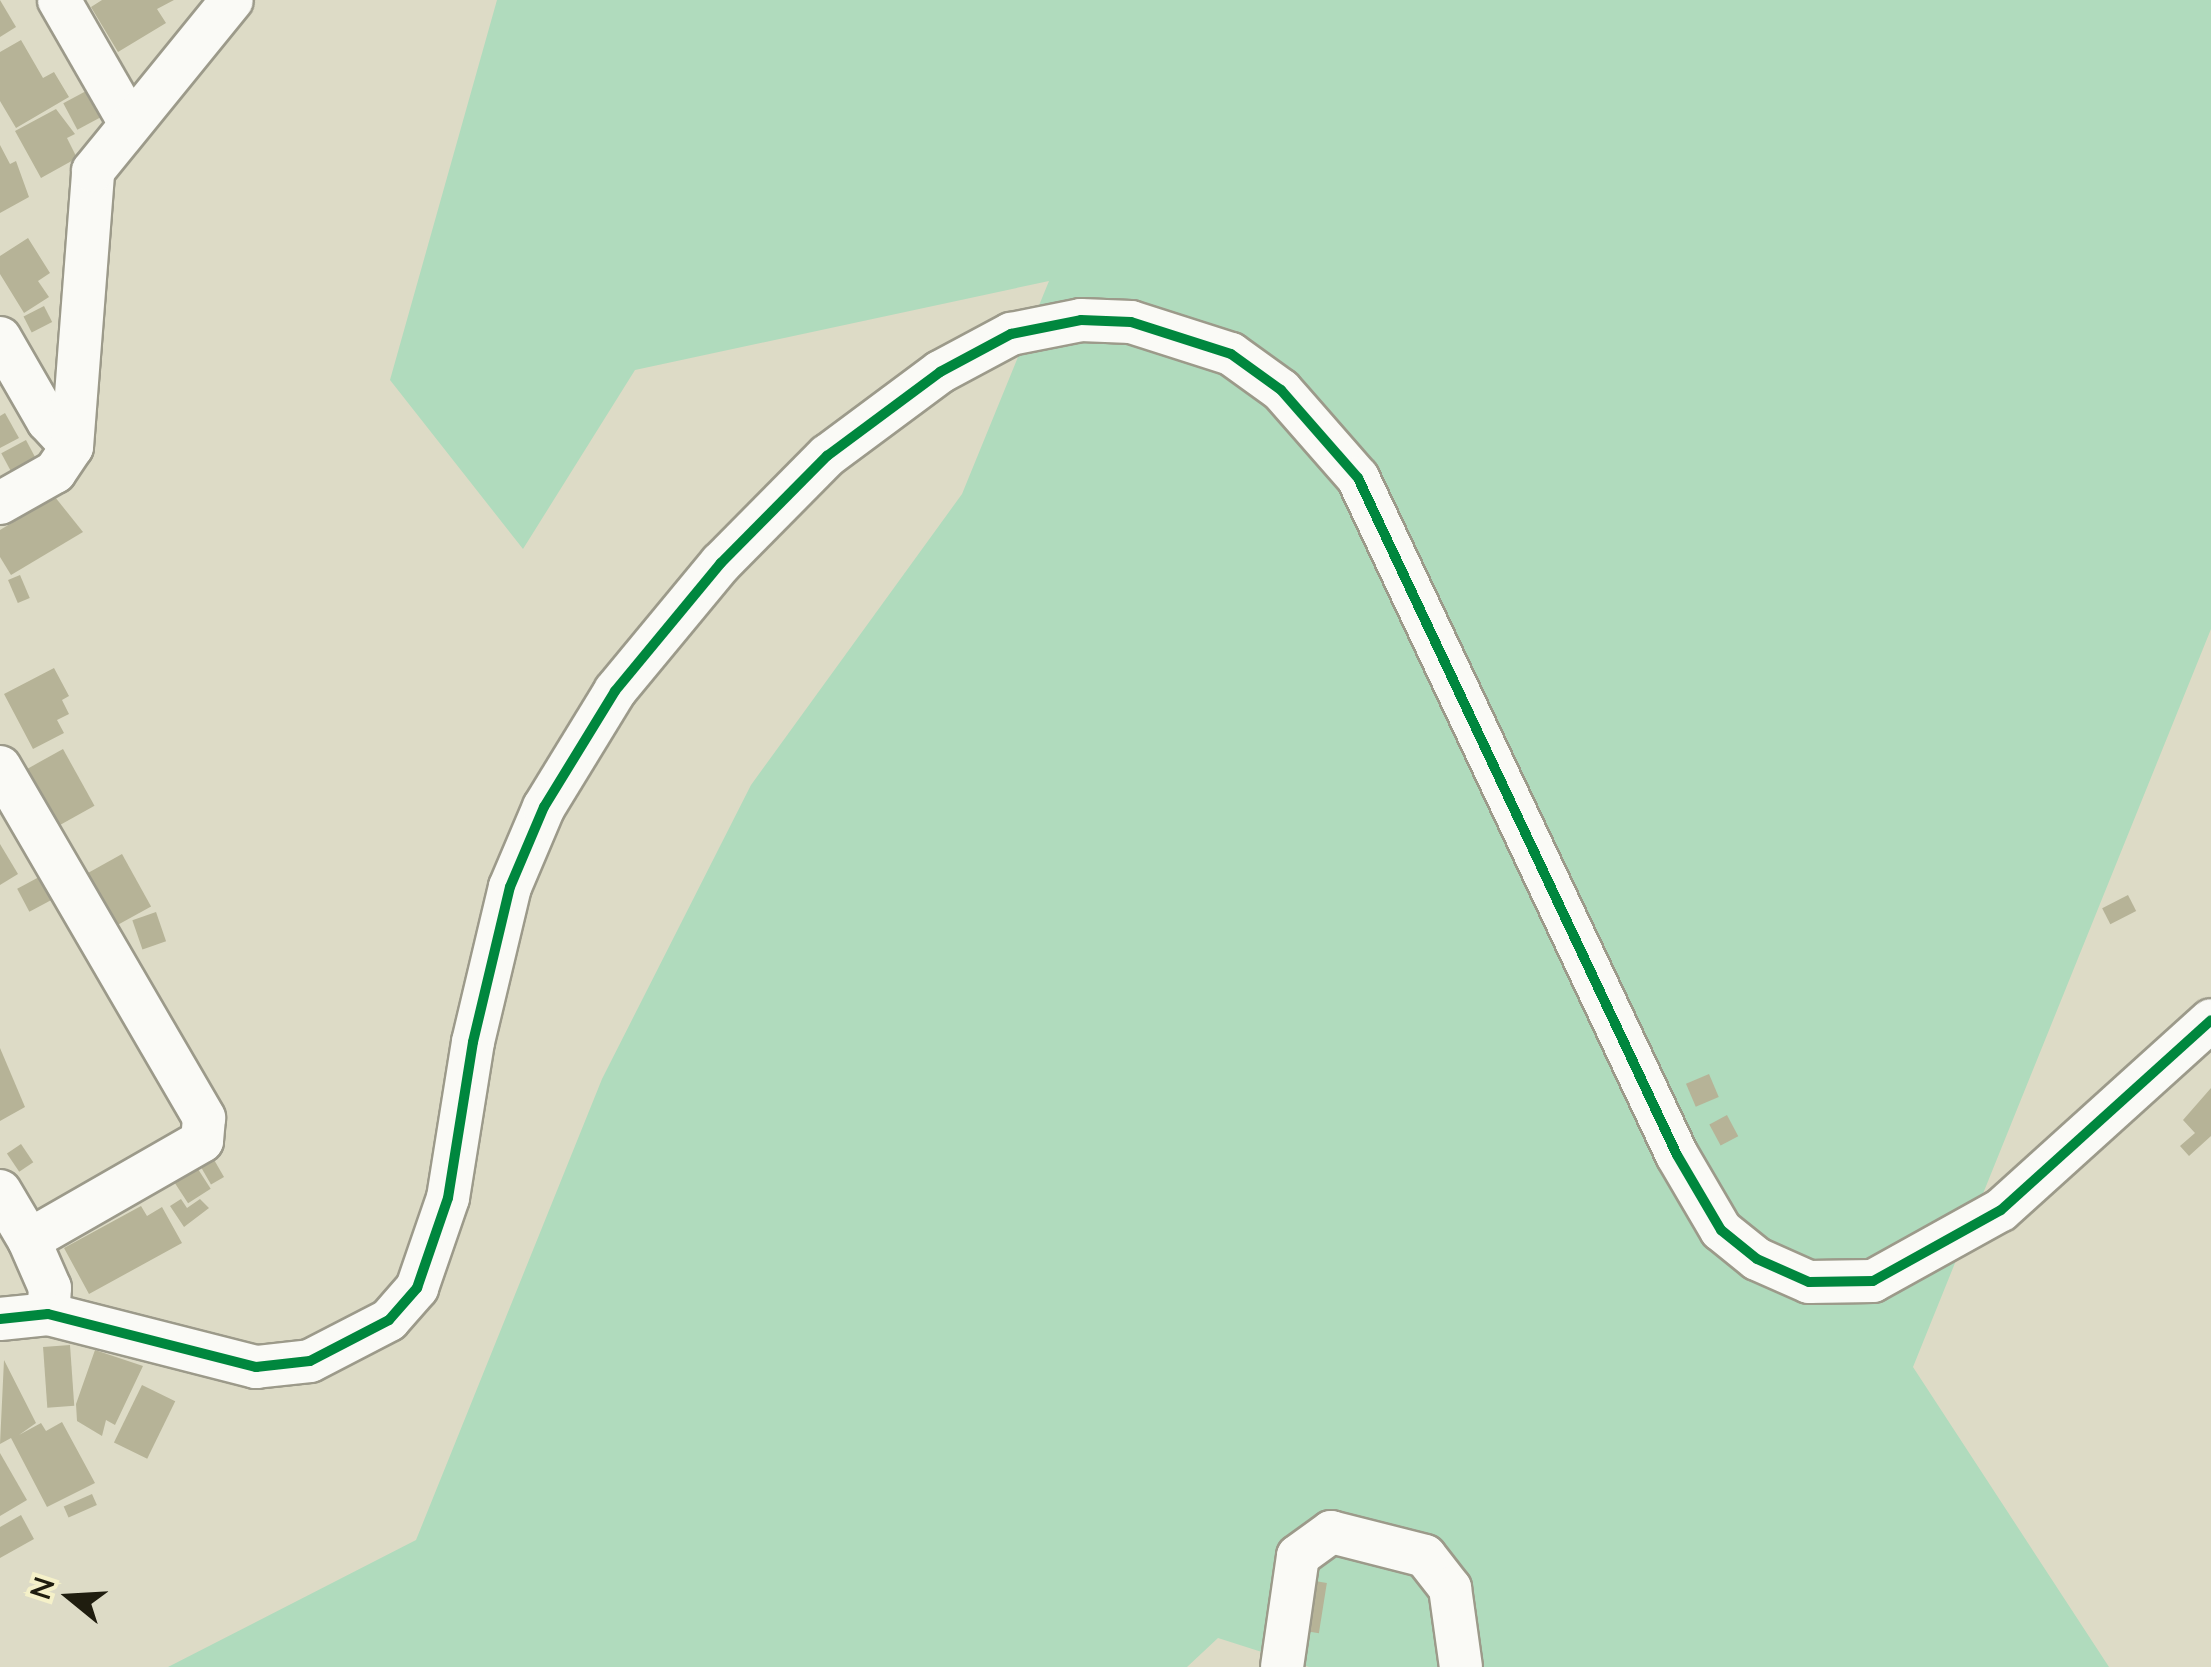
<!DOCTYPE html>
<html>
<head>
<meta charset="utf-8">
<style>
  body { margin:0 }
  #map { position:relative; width:2211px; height:1667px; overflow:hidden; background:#dddbc6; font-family:Lato,sans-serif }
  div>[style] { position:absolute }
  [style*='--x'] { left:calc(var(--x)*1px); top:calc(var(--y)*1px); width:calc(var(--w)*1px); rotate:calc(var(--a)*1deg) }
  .green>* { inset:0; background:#b0dbbd }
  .building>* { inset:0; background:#b6b397; transform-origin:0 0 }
  .roads { filter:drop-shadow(2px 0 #9c9a8a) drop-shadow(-2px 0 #9c9a8a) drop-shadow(0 2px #9c9a8a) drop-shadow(0 -2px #9c9a8a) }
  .minor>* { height:42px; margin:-21px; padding:0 21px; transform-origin:21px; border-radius:21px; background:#fafaf6 }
  .cycleway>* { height:10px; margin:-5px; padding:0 5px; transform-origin:5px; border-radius:5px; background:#00873e }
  span { translate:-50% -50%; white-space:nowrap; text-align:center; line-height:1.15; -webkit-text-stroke:8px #f5f1c9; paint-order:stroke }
  .north { position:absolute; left:20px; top:1547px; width:100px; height:100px; -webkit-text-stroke:8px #f5f1c9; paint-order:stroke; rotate:288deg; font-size:28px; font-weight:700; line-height:40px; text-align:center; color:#1f1d0f }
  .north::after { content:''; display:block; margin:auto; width:35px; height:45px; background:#1f1d0f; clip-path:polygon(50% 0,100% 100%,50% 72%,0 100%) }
</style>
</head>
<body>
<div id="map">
  <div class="green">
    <i style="clip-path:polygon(497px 0,2211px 0,2211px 629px,1913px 1367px,2109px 1667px,1309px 1667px,1218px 1638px,1187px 1667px,168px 1667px,416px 1540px,602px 1079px,751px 785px,962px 494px,1049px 281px,635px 370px,523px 549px,390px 380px)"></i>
  </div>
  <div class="building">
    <i style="clip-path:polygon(0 0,16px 27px,0 37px)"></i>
    <i style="clip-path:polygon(102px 0,174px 0,157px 9px,166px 23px,118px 52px,91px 7px)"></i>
    <i style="clip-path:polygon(21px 40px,43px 78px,54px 72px,69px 97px,16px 128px,0 101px,0 52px)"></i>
    <i style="left:88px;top:90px;width:30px;height:28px;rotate:62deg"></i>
    <i style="clip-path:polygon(56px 109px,75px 134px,67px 138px,77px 158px,41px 178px,15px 131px)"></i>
    <i style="clip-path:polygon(0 145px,10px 164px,16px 161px,29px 197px,0 213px)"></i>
    <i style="clip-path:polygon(28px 238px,50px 273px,38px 281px,49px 297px,24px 313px,0 274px,0 256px)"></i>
    <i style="left:44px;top:306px;width:18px;height:23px;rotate:63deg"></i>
    <i style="clip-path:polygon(5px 413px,19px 438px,0 448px,0 416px)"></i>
    <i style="left:26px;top:440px;width:24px;height:28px;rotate:62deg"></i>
    <i style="clip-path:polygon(55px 497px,83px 532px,11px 575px,0 557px,0 530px)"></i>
    <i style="left:20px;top:575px;width:25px;height:13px;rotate:67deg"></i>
    <i style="clip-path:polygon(54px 668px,69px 696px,62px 700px,69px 714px,57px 720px,64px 733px,33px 749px,4px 694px)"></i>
    <i style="left:63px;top:749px;width:65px;height:41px;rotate:61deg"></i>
    <i style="clip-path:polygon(0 844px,18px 874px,0 885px)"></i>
    <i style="left:122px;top:854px;width:60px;height:41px;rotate:61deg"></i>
    <i style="left:41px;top:876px;width:26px;height:27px;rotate:62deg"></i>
    <i style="left:2128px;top:895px;width:18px;height:29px;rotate:63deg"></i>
    <i style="left:156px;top:912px;width:31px;height:25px;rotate:71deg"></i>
    <i style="clip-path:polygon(0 1048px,25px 1107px,0 1121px)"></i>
    <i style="left:1709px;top:1074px;width:25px;height:25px;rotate:67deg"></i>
    <i style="clip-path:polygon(2211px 1088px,2211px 1136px,2189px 1156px,2180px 1146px,2195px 1133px,2183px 1120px)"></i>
    <i style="left:1727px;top:1115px;width:24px;height:20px;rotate:62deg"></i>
    <i style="left:21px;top:1144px;width:22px;height:17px;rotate:56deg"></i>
    <i style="left:213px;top:1158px;width:22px;height:15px;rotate:60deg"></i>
    <i style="left:196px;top:1166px;width:27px;height:27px;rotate:57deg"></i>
    <i style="clip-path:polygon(181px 1199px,187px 1208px,200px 1199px,209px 1208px,184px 1227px,170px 1206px)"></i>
    <i style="clip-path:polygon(141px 1206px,147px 1216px,162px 1207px,182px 1243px,89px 1294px,64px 1248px)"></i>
    <i style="left:70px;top:1345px;width:61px;height:27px;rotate:86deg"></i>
    <i style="clip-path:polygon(95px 1350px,143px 1366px,115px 1425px,106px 1420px,102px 1436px,77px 1421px,76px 1404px)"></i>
    <i style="clip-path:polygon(4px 1360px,36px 1423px,19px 1435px,41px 1423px,46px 1431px,62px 1422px,95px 1483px,47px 1507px,11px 1438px,0 1444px)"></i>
    <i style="left:142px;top:1385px;width:37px;height:64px;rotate:26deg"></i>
    <i style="clip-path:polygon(0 1453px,27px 1500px,0 1516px)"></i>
    <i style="left:92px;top:1494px;width:12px;height:31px;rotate:66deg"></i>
    <i style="clip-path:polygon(21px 1515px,34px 1539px,0 1558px,0 1527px)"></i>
    <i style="left:1315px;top:1581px;width:12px;height:51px;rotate:9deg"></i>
  </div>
  <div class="roads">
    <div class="minor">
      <i style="--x:59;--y:0;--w:138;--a:60.1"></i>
      <i style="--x:0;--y:338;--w:96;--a:60"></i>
      <i style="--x:48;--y:421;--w:35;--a:47"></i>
      <i style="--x:0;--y:503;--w:63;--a:-29.4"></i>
      <i style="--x:55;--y:472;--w:30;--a:-56"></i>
      <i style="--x:72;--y:447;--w:277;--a:-85.6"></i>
      <i style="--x:93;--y:171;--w:220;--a:-50.9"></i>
      <i style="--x:0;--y:767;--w:406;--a:59.8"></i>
      <i style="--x:204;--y:1118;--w:23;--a:95"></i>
      <i style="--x:202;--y:1141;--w:199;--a:150.2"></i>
      <i style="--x:29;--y:1240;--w:52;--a:66.4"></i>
      <i style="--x:50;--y:1288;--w:26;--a:94"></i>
      <i style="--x:0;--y:1191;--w:57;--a:59.4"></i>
      <i style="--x:0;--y:1319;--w:48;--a:-5.9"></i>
      <i style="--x:48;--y:1314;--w:215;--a:14.3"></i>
      <i style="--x:256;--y:1367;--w:54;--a:-6.3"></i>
      <i style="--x:310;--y:1361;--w:89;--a:-27.4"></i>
      <i style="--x:389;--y:1320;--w:43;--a:-48.8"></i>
      <i style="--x:417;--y:1288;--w:95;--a:-71"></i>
      <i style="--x:448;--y:1198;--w:158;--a:-80.9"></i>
      <i style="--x:473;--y:1042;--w:159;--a:-76.6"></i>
      <i style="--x:510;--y:887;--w:87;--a:-67"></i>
      <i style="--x:544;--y:807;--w:136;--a:-58.5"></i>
      <i style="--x:615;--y:691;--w:166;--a:-50.4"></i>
      <i style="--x:721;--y:563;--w:151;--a:-45.3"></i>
      <i style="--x:827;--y:456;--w:141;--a:-36.6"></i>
      <i style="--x:940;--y:372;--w:81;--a:-28.2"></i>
      <i style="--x:1011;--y:334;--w:71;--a:-11.3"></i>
      <i style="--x:1081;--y:320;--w:50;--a:2.3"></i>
      <i style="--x:1131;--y:322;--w:105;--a:17.7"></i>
      <i style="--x:1231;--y:354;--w:62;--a:35.8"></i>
      <i style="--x:1281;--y:390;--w:117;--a:48.8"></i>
      <i style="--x:1358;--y:478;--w:748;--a:64.77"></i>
      <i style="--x:1677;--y:1155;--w:87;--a:59.6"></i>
      <i style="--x:1721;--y:1230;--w:46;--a:38.9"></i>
      <i style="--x:1757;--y:1259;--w:57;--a:23.9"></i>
      <i style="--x:1809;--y:1282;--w:64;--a:-0.9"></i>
      <i style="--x:1873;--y:1281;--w:146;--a:-29"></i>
      <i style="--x:2001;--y:1210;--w:283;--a:-42.1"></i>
      <i style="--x:1282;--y:1667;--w:112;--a:-81.8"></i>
      <i style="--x:1298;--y:1556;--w:41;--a:-36"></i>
      <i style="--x:1331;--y:1532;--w:97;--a:14.3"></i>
      <i style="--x:1425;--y:1556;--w:41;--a:52"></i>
      <i style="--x:1450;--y:1588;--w:80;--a:82.1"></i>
    </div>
  </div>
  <div class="cycleway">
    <i style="--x:0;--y:1319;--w:48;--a:-5.9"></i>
    <i style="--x:48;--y:1314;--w:215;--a:14.3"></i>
    <i style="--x:256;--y:1367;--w:54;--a:-6.3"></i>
    <i style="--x:310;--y:1361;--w:89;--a:-27.4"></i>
    <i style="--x:389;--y:1320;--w:43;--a:-48.8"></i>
    <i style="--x:417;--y:1288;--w:95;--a:-71"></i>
    <i style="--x:448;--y:1198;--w:158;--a:-80.9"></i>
    <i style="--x:473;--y:1042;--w:159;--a:-76.6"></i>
    <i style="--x:510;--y:887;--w:87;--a:-67"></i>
    <i style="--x:544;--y:807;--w:136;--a:-58.5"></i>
    <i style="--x:615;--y:691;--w:166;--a:-50.4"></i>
    <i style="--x:721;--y:563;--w:151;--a:-45.3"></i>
    <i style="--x:827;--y:456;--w:141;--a:-36.6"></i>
    <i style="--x:940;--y:372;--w:81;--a:-28.2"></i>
    <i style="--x:1011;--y:334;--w:71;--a:-11.3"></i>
    <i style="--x:1081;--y:320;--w:50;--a:2.3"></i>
    <i style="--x:1131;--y:322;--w:105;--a:17.7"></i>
    <i style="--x:1231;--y:354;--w:62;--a:35.8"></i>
    <i style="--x:1281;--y:390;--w:117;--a:48.8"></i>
    <i style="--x:1358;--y:478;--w:748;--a:64.77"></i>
    <i style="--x:1677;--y:1155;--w:87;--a:59.6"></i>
    <i style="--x:1721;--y:1230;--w:46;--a:38.9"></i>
    <i style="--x:1757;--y:1259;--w:57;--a:23.9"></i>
    <i style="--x:1809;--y:1282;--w:64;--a:-0.9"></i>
    <i style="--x:1873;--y:1281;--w:146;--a:-29"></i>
    <i style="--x:2001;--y:1210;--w:283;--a:-42.1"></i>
  </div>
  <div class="north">N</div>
</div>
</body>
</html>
